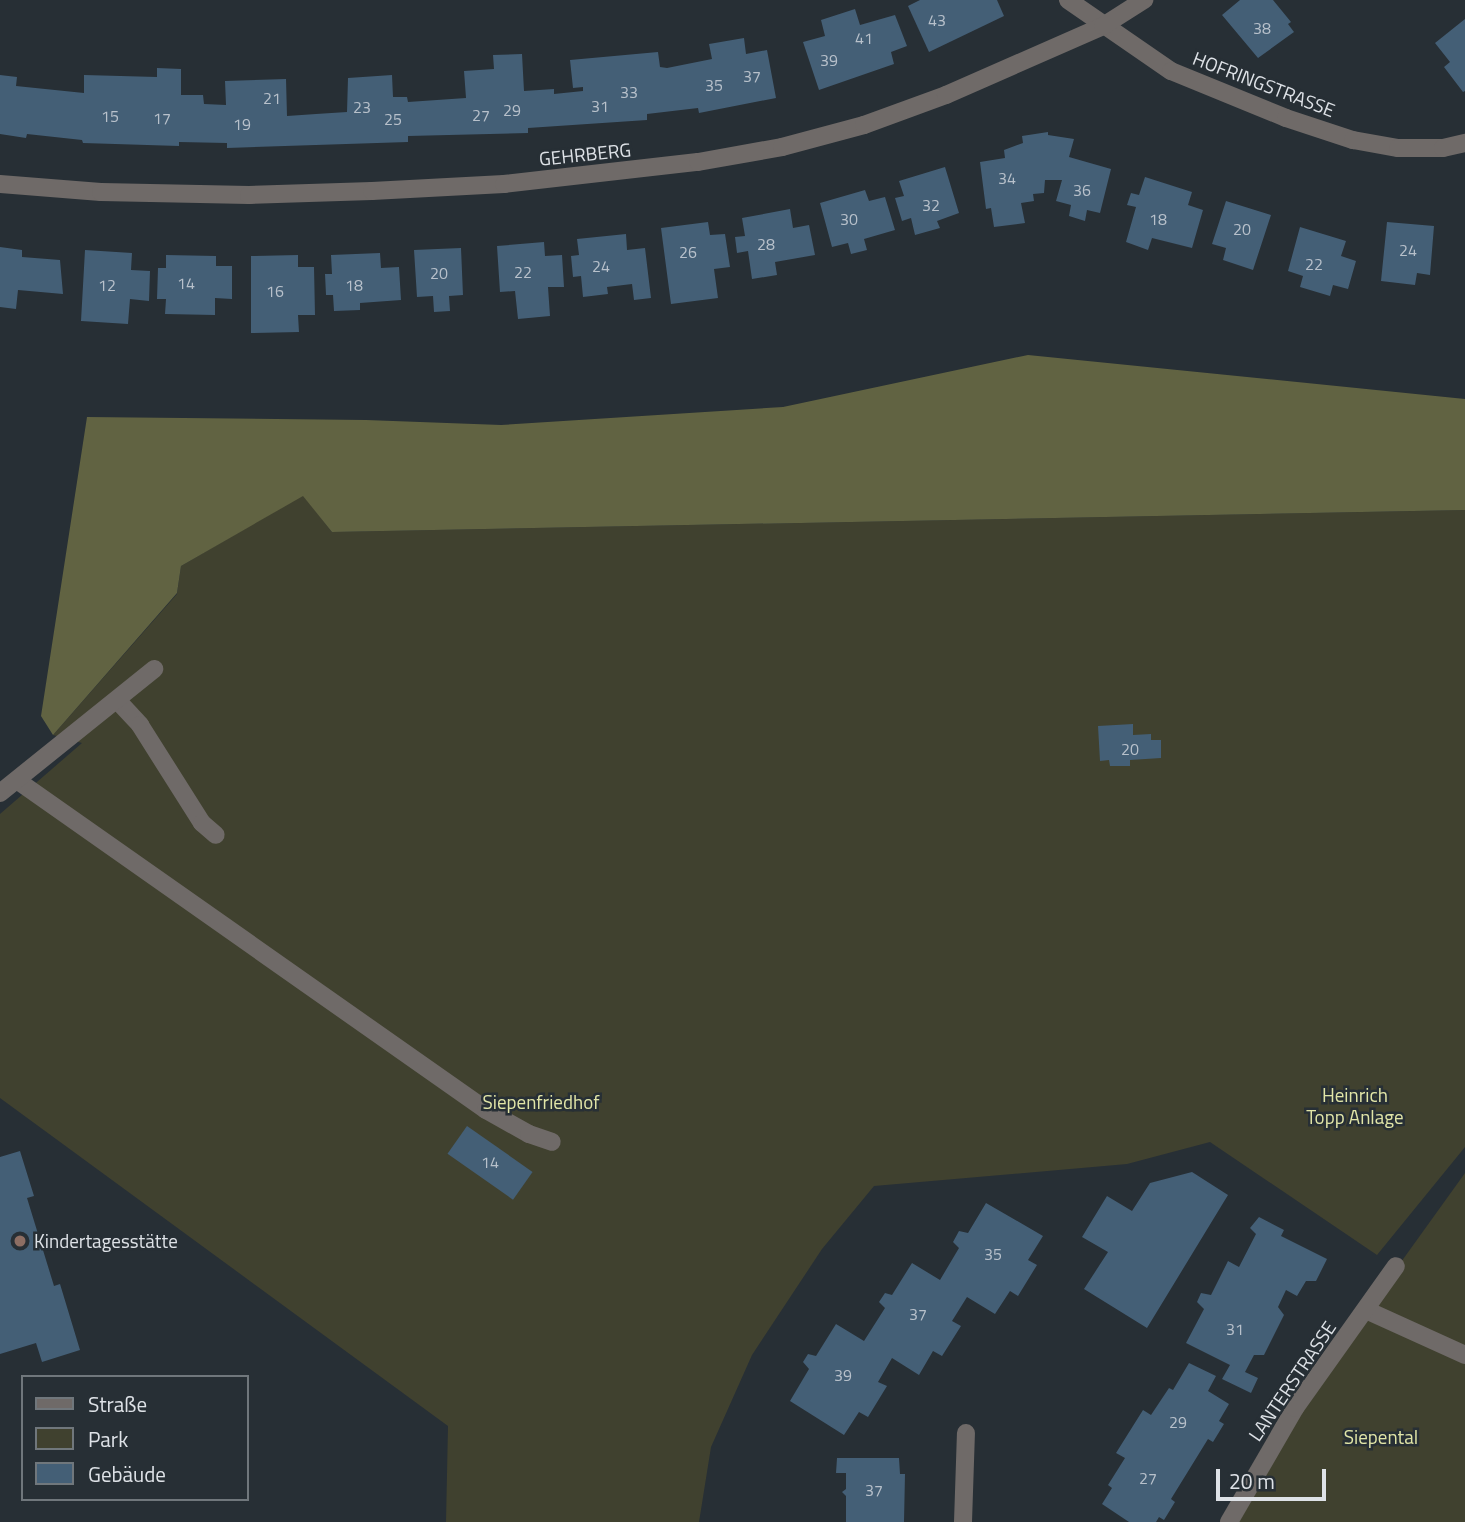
<!DOCTYPE html>
<html>
<head>
<meta charset="utf-8">
<style>
  body { margin:0 }
  #map { position:relative; width:1465px; height:1522px; overflow:hidden; background:#272f35; font-family:"Titillium Web",sans-serif }
  div>[style] { position:absolute }
  [style*='--x'] { left:calc(var(--x)*1px); top:calc(var(--y)*1px); width:calc(var(--w)*1px); rotate:calc(var(--a)*1deg) }
  .green>* { inset:0; background:#40412f }
  .forest>* { inset:0; background:#616342 }
  .building>* { inset:0; background:#445f76; transform-origin:0 0 }
  .service>* { height:18px; margin:-9px; padding:0 9px; transform-origin:9px; border-radius:9px; background:#6f6a68 }
  .minor>* { height:18px; margin:-9px; padding:0 9px; transform-origin:9px; border-radius:9px; background:#6f6a68 }
  .dots>* { width:19px; height:19px; translate:-50% -50%; box-sizing:border-box; border:4px solid #272f35; border-radius:50% }
  span { translate:-50% -50%; white-space:nowrap; text-align:center; line-height:1.15; -webkit-text-stroke:5px #272f35; paint-order:stroke }
  .number-label { font-size:16px; color:#b8c1cb }
  .number-label span { -webkit-text-stroke-width:0 }
  .street-label { font-size:19px; color:#dee2e7 }
  .park-label { font-size:19px; color:#e1e5a7 }
  .poi-label { font-size:19px; color:#dee2e7 }
  .left { translate:0 -50%; text-align:left }
  .legend { position:absolute; left:21px; top:1375px; width:228px; height:126px; box-sizing:border-box; background:#272f35; border:2px solid #70777c; margin:0; padding:9px 12px; list-style:none; font-size:21px; color:#dee2e7 }
  .legend li { display:flex; align-items:center; gap:14px; height:35px }
  .legend b { width:35px; border:2px solid #70777c }
  .scale { position:absolute; left:1216px; top:1469px; width:110px; height:32px; box-sizing:border-box; border:4px solid #dee2e7; border-top:0; padding-left:9px; font-size:21px; line-height:24px; white-space:nowrap; color:#dee2e7; -webkit-text-stroke:5px #272f35; paint-order:stroke }
</style>
</head>
<body>
<div id="map">
  <div class="green">
    <i style="clip-path:polygon(303px 495px,332px 532px,1465px 510px,1465px 1147px,1377px 1255px,1210px 1142px,1127px 1164px,874px 1186px,822px 1249px,752px 1355px,711px 1447px,699px 1522px,446px 1522px,448px 1426px,0 1098px,0 814px,82px 743px,53px 735px,177px 594px,181px 566px)"></i>
    <i style="clip-path:polygon(1465px 1173px,1465px 1522px,1230px 1522px,1396px 1269px)"></i>
  </div>
  <div class="forest">
    <i style="clip-path:polygon(1028px 355px,1465px 399px,1465px 510px,332px 532px,303px 496px,181px 566px,177px 593px,53px 735px,41px 716px,87px 417px,366px 420px,501px 425px,783px 407px)"></i>
  </div>
  <div class="building">
    <i style="clip-path:polygon(920px 0,997px 0,1004px 16px,929px 52px,908px 6px)"></i>
    <i style="clip-path:polygon(1240px 0,1273px 0,1291px 22px,1288px 24px,1294px 32px,1258px 58px,1222px 15px)"></i>
    <i style="clip-path:polygon(855px 9px,860px 25px,895px 15px,907px 46px,891px 52px,894px 64px,819px 90px,803px 42px,825px 36px,821px 20px)"></i>
    <i style="clip-path:polygon(1465px 19px,1465px 91px,1463px 92px,1444px 67px,1450px 62px,1435px 43px)"></i>
    <i style="clip-path:polygon(744px 38px,746px 54px,767px 50px,776px 98px,699px 113px,698px 108px,647px 114px,647px 120px,528px 128px,528px 133px,408px 136px,408px 142px,227px 148px,227px 143px,179px 142px,179px 146px,83px 143px,82px 140px,27px 134px,26px 138px,0 134px,0 75px,17px 77px,16px 86px,84px 93px,84px 75px,157px 77px,157px 68px,181px 69px,181px 95px,203px 95px,204px 104px,226px 105px,225px 81px,286px 79px,287px 116px,316px 114px,347px 112px,348px 78px,392px 75px,393px 97px,407px 97px,408px 102px,466px 98px,464px 71px,494px 69px,493px 55px,522px 54px,524px 91px,554px 89px,554px 94px,583px 91px,583px 87px,573px 88px,570px 60px,658px 52px,660px 67px,667px 68px,712px 59px,709px 44px)"></i>
    <i style="clip-path:polygon(1048px 132px,1048px 135px,1074px 139px,1069px 157px,1111px 169px,1100px 213px,1087px 210px,1085px 221px,1069px 216px,1071px 205px,1056px 201px,1062px 180px,1045px 180px,1044px 193px,1033px 194px,1034px 201px,1021px 203px,1025px 223px,994px 227px,991px 208px,986px 209px,980px 162px,1005px 158px,1004px 150px,1023px 143px,1022px 136px)"></i>
    <i style="clip-path:polygon(945px 167px,959px 213px,937px 221px,940px 228px,915px 235px,911px 218px,902px 221px,895px 198px,904px 196px,899px 181px)"></i>
    <i style="clip-path:polygon(1145px 177px,1192px 192px,1188px 205px,1203px 210px,1192px 248px,1152px 238px,1148px 250px,1126px 242px,1136px 207px,1127px 205px,1131px 193px,1139px 195px)"></i>
    <i style="clip-path:polygon(865px 190px,869px 201px,885px 197px,895px 230px,864px 239px,867px 250px,851px 254px,848px 243px,832px 247px,820px 203px)"></i>
    <i style="clip-path:polygon(1226px 201px,1271px 215px,1253px 270px,1223px 260px,1226px 248px,1212px 244px)"></i>
    <i style="clip-path:polygon(790px 209px,793px 228px,809px 225px,815px 255px,775px 262px,777px 275px,752px 279px,748px 251px,737px 253px,735px 237px,745px 236px,742px 218px)"></i>
    <i style="clip-path:polygon(708px 222px,710px 235px,725px 234px,730px 267px,714px 269px,718px 298px,671px 304px,661px 228px)"></i>
    <i style="clip-path:polygon(1387px 222px,1434px 226px,1430px 275px,1417px 273px,1415px 285px,1381px 281px)"></i>
    <i style="clip-path:polygon(1300px 227px,1346px 241px,1341px 256px,1356px 261px,1348px 289px,1333px 285px,1330px 296px,1300px 287px,1303px 276px,1288px 271px)"></i>
    <i style="clip-path:polygon(626px 234px,627px 250px,645px 248px,651px 298px,634px 300px,632px 284px,607px 287px,608px 294px,583px 297px,581px 276px,573px 277px,571px 256px,579px 255px,577px 239px)"></i>
    <i style="clip-path:polygon(544px 242px,545px 256px,562px 255px,564px 287px,548px 287px,550px 316px,518px 319px,515px 291px,500px 292px,497px 246px)"></i>
    <i style="clip-path:polygon(0 247px,22px 250px,22px 257px,60px 260px,63px 294px,18px 290px,16px 309px,0 307px)"></i>
    <i style="clip-path:polygon(461px 248px,463px 295px,449px 296px,450px 311px,434px 312px,433px 296px,417px 297px,414px 250px)"></i>
    <i style="clip-path:polygon(85px 250px,132px 253px,131px 270px,150px 271px,149px 301px,130px 299px,128px 324px,81px 321px)"></i>
    <i style="clip-path:polygon(380px 253px,381px 268px,399px 267px,401px 300px,360px 303px,360px 310px,334px 311px,333px 295px,326px 295px,325px 274px,332px 274px,331px 255px)"></i>
    <i style="clip-path:polygon(166px 255px,216px 256px,216px 266px,232px 266px,232px 299px,215px 298px,215px 315px,165px 314px,166px 299px,157px 299px,158px 268px,166px 268px)"></i>
    <i style="clip-path:polygon(298px 255px,298px 267px,314px 267px,315px 315px,298px 315px,299px 332px,251px 333px,251px 256px)"></i>
    <i style="clip-path:polygon(1133px 724px,1133px 735px,1151px 734px,1151px 740px,1161px 740px,1161px 758px,1130px 760px,1130px 766px,1110px 766px,1109px 760px,1100px 761px,1098px 726px)"></i>
    <i style="left:467px;top:1126px;width:80px;height:34px;rotate:35deg"></i>
    <i style="clip-path:polygon(20px 1151px,34px 1196px,27px 1198px,54px 1286px,60px 1284px,80px 1350px,42px 1362px,36px 1343px,0 1354px,0 1157px)"></i>
    <i style="clip-path:polygon(1192px 1172px,1228px 1195px,1147px 1328px,1084px 1289px,1108px 1252px,1082px 1237px,1107px 1196px,1132px 1211px,1150px 1183px)"></i>
    <i style="clip-path:polygon(986px 1203px,1043px 1236px,1028px 1260px,1037px 1265px,1018px 1296px,1010px 1291px,995px 1314px,967px 1297px,952px 1321px,961px 1326px,942px 1356px,933px 1351px,919px 1375px,892px 1358px,878px 1382px,887px 1386px,868px 1417px,859px 1412px,844px 1435px,790px 1401px,809px 1369px,803px 1362px,808px 1354px,816px 1356px,836px 1324px,864px 1341px,885px 1308px,879px 1302px,885px 1293px,892px 1295px,912px 1263px,940px 1280px,959px 1248px,953px 1242px,959px 1231px,968px 1233px)"></i>
    <i style="clip-path:polygon(1259px 1217px,1284px 1230px,1281px 1236px,1327px 1259px,1316px 1281px,1306px 1281px,1297px 1296px,1286px 1290px,1278px 1307px,1284px 1315px,1264px 1355px,1254px 1355px,1245px 1372px,1258px 1378px,1251px 1393px,1222px 1379px,1230px 1365px,1186px 1343px,1204px 1309px,1197px 1302px,1201px 1293px,1211px 1295px,1228px 1261px,1239px 1267px,1256px 1234px,1250px 1228px)"></i>
    <i style="clip-path:polygon(1189px 1363px,1216px 1376px,1208px 1391px,1229px 1404px,1219px 1421px,1224px 1424px,1213px 1442px,1208px 1439px,1171px 1499px,1175px 1502px,1164px 1520px,1159px 1517px,1156px 1522px,1129px 1522px,1102px 1504px,1112px 1488px,1108px 1485px,1125px 1458px,1116px 1453px,1143px 1410px,1151px 1415px,1169px 1388px,1173px 1390px)"></i>
    <i style="clip-path:polygon(837px 1458px,899px 1458px,900px 1474px,905px 1474px,904px 1522px,846px 1522px,846px 1496px,842px 1492px,846px 1489px,846px 1473px,836px 1473px)"></i>
  </div>
  <div class="service">
    <i style="--x:117;--y:700;--w:34;--a:47"></i>
    <i style="--x:140;--y:725;--w:116;--a:57.7"></i>
    <i style="--x:202;--y:823;--w:18;--a:41"></i>
    <i style="--x:18;--y:781;--w:572;--a:35.11"></i>
    <i style="--x:486;--y:1110;--w:49;--a:29.2"></i>
    <i style="--x:529;--y:1134;--w:24;--a:19"></i>
    <i style="--x:963;--y:1522;--w:89;--a:-88.1"></i>
  </div>
  <div class="minor">
    <i style="--x:1068;--y:0;--w:125;--a:34.6"></i>
    <i style="--x:1171;--y:71;--w:124;--a:22.2"></i>
    <i style="--x:1286;--y:118;--w:71;--a:18.2"></i>
    <i style="--x:1353;--y:140;--w:46;--a:10.1"></i>
    <i style="--x:1398;--y:148;--w:45;--a:0"></i>
    <i style="--x:1443;--y:148;--w:23;--a:-13"></i>
    <i style="--x:0;--y:184;--w:101;--a:4.5"></i>
    <i style="--x:101;--y:192;--w:148;--a:1.2"></i>
    <i style="--x:249;--y:195;--w:123;--a:-1.9"></i>
    <i style="--x:372;--y:191;--w:132;--a:-3"></i>
    <i style="--x:504;--y:184;--w:195;--a:-6.5"></i>
    <i style="--x:698;--y:162;--w:85;--a:-10.1"></i>
    <i style="--x:782;--y:147;--w:85;--a:-15"></i>
    <i style="--x:864;--y:125;--w:87;--a:-20.1"></i>
    <i style="--x:946;--y:95;--w:171;--a:-23.7"></i>
    <i style="--x:1103;--y:26;--w:49;--a:-32.4"></i>
    <i style="--x:0;--y:793;--w:198;--a:-38.8"></i>
    <i style="--x:1366;--y:1310;--w:109;--a:24.4"></i>
    <i style="--x:1229;--y:1522;--w:132;--a:-59.9"></i>
    <i style="--x:1295;--y:1408;--w:174;--a:-54.6"></i>
  </div>
  <div class="dots">
    <i style="left:20px;top:1241px;background:#8d6e63"></i>
  </div>
  <div class="number-label">
    <span style="left:937px;top:20px">43</span>
    <span style="left:1262px;top:28px">38</span>
    <span style="left:864px;top:38px">41</span>
    <span style="left:829px;top:60px">39</span>
    <span style="left:752px;top:76px">37</span>
    <span style="left:714px;top:85px">35</span>
    <span style="left:629px;top:92px">33</span>
    <span style="left:272px;top:98px">21</span>
    <span style="left:600px;top:106px">31</span>
    <span style="left:362px;top:107px">23</span>
    <span style="left:512px;top:110px">29</span>
    <span style="left:481px;top:115px">27</span>
    <span style="left:110px;top:116px">15</span>
    <span style="left:162px;top:118px">17</span>
    <span style="left:393px;top:119px">25</span>
    <span style="left:242px;top:124px">19</span>
    <span style="left:1007px;top:178px">34</span>
    <span style="left:1082px;top:190px">36</span>
    <span style="left:931px;top:205px">32</span>
    <span style="left:849px;top:219px">30</span>
    <span style="left:1158px;top:219px">18</span>
    <span style="left:1242px;top:229px">20</span>
    <span style="left:766px;top:244px">28</span>
    <span style="left:1408px;top:250px">24</span>
    <span style="left:688px;top:252px">26</span>
    <span style="left:1314px;top:264px">22</span>
    <span style="left:601px;top:266px">24</span>
    <span style="left:523px;top:272px">22</span>
    <span style="left:439px;top:273px">20</span>
    <span style="left:186px;top:283px">14</span>
    <span style="left:107px;top:285px">12</span>
    <span style="left:354px;top:285px">18</span>
    <span style="left:275px;top:291px">16</span>
    <span style="left:1130px;top:749px">20</span>
    <span style="left:490px;top:1162px">14</span>
    <span style="left:993px;top:1254px">35</span>
    <span style="left:918px;top:1314px">37</span>
    <span style="left:1235px;top:1329px">31</span>
    <span style="left:843px;top:1375px">39</span>
    <span style="left:1178px;top:1422px">29</span>
    <span style="left:1148px;top:1478px">27</span>
    <span style="left:874px;top:1490px">37</span>
  </div>
  <div class="street-label">
    <span style="left:1264px;top:84px;rotate:21deg">HOFRINGSTRASSE</span>
    <span style="left:585px;top:154px;rotate:-6deg">GEHRBERG</span>
    <span style="left:1292px;top:1381px;rotate:-56deg">LANTERSTRASSE</span>
  </div>
  <div class="park-label">
    <span style="left:1355px;top:1106px">Heinrich<br>Topp Anlage</span>
    <span style="left:541px;top:1102px">Siepenfriedhof</span>
    <span style="left:1381px;top:1437px">Siepental</span>
  </div>
  <div class="poi-label">
    <span class="left" style="left:34px;top:1241px">Kindertagesstätte</span>
  </div>
  <ul class="legend">
  <li><b style="height:9px;background:#6f6a68"></b>Straße</li>
  <li><b style="height:19px;background:#40412f"></b>Park</li>
  <li><b style="height:19px;background:#445f76"></b>Gebäude</li>
  </ul>
  <div class="scale">20 m</div>
</div>
</body>
</html>
